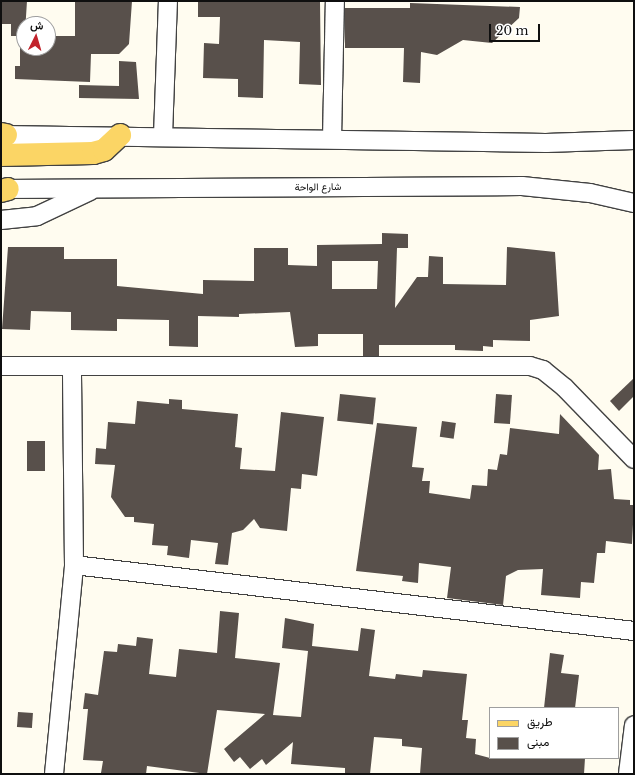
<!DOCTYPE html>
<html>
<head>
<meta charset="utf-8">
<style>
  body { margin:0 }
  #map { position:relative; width:635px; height:775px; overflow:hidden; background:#fffcf0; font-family:"Libre Baskerville",Vazirmatn,serif }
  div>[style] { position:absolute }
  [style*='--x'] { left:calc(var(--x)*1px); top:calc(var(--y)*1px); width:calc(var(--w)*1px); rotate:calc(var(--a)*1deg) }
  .building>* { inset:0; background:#58504b; transform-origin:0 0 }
  .roads { filter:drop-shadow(1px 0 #424242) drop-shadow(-1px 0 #424242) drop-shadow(0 1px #424242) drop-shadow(0 -1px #424242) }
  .minor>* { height:18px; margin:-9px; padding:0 9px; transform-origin:9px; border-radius:9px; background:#fff }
  .major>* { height:22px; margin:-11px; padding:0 11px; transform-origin:11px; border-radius:11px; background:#fbd565 }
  span { translate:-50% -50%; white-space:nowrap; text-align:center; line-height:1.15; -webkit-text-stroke:4px #fff; paint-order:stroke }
  .street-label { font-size:10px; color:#0f0f0f }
  .frame { position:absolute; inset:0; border:2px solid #0f0f0f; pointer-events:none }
  .legend { position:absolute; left:489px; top:707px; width:130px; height:52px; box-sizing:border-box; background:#fff; border:1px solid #9f9f9f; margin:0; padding:5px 7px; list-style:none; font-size:12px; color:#0f0f0f }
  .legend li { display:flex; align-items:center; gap:8px; height:20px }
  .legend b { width:20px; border:1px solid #9f9f9f }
  .north { position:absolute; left:16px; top:16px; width:40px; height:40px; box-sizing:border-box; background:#fff; border:1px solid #9f9f9f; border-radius:50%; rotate:5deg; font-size:11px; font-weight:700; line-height:16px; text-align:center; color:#0f0f0f }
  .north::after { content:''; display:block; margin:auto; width:14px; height:18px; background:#c2232c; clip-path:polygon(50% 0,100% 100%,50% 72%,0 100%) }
  .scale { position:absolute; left:489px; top:24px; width:51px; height:18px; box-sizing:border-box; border:2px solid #0f0f0f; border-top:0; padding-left:5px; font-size:12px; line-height:14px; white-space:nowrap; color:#0f0f0f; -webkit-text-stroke:3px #fff; paint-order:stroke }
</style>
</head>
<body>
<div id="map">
  <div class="building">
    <i style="clip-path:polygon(1px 1px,27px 1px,24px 48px,48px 48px,48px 36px,75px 36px,75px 1px,132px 1px,129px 44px,119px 54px,91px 54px,90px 82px,15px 79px,15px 66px,20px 66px,20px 36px,11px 36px,11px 24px,1px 24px)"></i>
    <i style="clip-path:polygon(320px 1px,321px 85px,299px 84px,300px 42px,264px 40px,263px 98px,238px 97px,238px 79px,203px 78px,204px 43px,219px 44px,220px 17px,198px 17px,198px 2px)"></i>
    <i style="clip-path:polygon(410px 3px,520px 7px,519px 18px,492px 43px,463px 40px,437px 55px,421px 52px,420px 83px,403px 82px,404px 48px,345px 48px,345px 8px,410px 8px)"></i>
    <i style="clip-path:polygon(119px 61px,136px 62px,139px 99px,79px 98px,79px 85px,119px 86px)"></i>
    <i style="clip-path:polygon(evenodd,382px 233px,408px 234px,408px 248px,397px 248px,395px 308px,417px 277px,428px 277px,429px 256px,443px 257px,443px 284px,506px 285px,507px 247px,555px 252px,559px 316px,530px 320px,530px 341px,493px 340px,493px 347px,483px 346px,483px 351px,455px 350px,455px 345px,379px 345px,379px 356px,363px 356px,363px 334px,318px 334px,318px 346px,295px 347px,290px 312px,239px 314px,239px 317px,198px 316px,198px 347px,169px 346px,169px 320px,117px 319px,117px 331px,71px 330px,71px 312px,31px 311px,30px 330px,2px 329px,8px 247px,64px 247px,64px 259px,117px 259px,117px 286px,203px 294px,203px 280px,254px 281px,254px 248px,288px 248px,288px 265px,317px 266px,317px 245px,382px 244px,382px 233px,332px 261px,378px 261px,377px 289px,332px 289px,332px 261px)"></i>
    <i style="clip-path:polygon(634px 378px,634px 396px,619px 411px,610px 401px)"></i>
    <i style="left:340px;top:394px;width:36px;height:27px;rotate:6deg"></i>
    <i style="left:496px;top:394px;width:16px;height:29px;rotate:4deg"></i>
    <i style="clip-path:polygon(169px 399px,182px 400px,182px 409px,238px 414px,235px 447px,242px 448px,240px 469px,275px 471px,281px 412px,324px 417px,317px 476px,302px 474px,301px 489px,291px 488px,287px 531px,260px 528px,254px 519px,243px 530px,232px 533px,228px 565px,215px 564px,218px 543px,191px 540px,189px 558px,167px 555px,168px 546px,152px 545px,154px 524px,134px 522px,134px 517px,125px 517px,111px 497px,115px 465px,95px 464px,96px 448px,106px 449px,108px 422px,135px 424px,137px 401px,169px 404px)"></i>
    <i style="clip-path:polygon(560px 414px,599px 455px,598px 470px,611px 469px,614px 499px,630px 500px,630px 505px,634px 505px,632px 544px,606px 541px,605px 553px,597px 553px,594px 583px,581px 582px,580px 598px,541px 595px,543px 569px,518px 570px,506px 576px,503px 605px,447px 598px,451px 567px,419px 563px,418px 583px,402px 581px,403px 576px,356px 571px,377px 423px,417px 427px,412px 467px,424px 468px,422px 481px,430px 481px,429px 493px,470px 499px,472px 485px,487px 486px,488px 469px,497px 470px,500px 454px,507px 455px,510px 428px,559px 434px)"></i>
    <i style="left:442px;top:421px;width:14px;height:16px;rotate:8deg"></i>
    <i style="left:27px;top:441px;width:18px;height:30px"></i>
    <i style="clip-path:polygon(220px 611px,239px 613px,235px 658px,280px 663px,273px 715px,301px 717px,308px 651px,282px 648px,285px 618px,314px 624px,312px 646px,358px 651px,361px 628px,375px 630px,369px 676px,395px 679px,396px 674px,422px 677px,423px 670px,467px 674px,462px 720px,468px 720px,466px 738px,476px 739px,475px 754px,490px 758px,585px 758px,584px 774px,420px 774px,422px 748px,402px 746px,402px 739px,374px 737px,370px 774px,345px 774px,345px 768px,291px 764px,293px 742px,266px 765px,262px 759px,250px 769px,240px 757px,234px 762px,224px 749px,265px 714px,217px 710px,207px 774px,147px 766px,146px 774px,101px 773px,103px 761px,83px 760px,88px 709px,83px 709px,85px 693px,98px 695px,104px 651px,117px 652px,118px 644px,136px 646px,137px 637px,153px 639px,149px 674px,176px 677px,179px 649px,217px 653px)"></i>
    <i style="clip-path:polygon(550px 653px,564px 655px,561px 673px,579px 675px,575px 708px,544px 708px)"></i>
    <i style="left:18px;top:712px;width:15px;height:15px;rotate:4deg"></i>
  </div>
  <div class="roads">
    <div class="minor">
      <i style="--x:1;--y:135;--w:545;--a:0.84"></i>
      <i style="--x:546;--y:143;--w:88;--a:-2"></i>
      <i style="--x:163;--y:136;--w:135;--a:-87.9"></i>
      <i style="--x:332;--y:139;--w:138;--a:-88.8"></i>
      <i style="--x:1;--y:189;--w:521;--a:-0.33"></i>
      <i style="--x:522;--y:186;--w:68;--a:5.9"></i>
      <i style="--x:590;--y:193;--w:45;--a:12.8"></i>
      <i style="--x:1;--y:220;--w:36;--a:-6"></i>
      <i style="--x:37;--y:216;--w:59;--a:-25.3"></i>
      <i style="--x:1;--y:366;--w:529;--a:0"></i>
      <i style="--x:530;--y:366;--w:14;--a:17"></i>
      <i style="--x:543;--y:370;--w:28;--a:39"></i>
      <i style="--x:565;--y:388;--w:99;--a:45.8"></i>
      <i style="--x:74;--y:565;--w:564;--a:6.72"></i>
      <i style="--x:54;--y:774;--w:210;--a:-84.5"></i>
      <i style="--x:74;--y:565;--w:199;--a:-90.6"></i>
      <i style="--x:628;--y:774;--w:49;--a:-83"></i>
    </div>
    <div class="major">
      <i style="--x:1;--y:134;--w:5;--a:11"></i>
      <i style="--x:1;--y:155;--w:92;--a:-1.2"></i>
      <i style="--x:93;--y:153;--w:11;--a:-15"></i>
      <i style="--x:104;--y:150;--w:22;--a:-43"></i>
      <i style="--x:1;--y:191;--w:7;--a:-16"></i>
    </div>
  </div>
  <div class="street-label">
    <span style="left:318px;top:187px;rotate:-1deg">شارع الواحة</span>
  </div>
  <div class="frame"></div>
  <ul class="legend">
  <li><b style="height:5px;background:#fbd565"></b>طريق</li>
  <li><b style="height:11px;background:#58504b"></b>مبنى</li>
  </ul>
  <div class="north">ش</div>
  <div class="scale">20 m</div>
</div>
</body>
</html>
